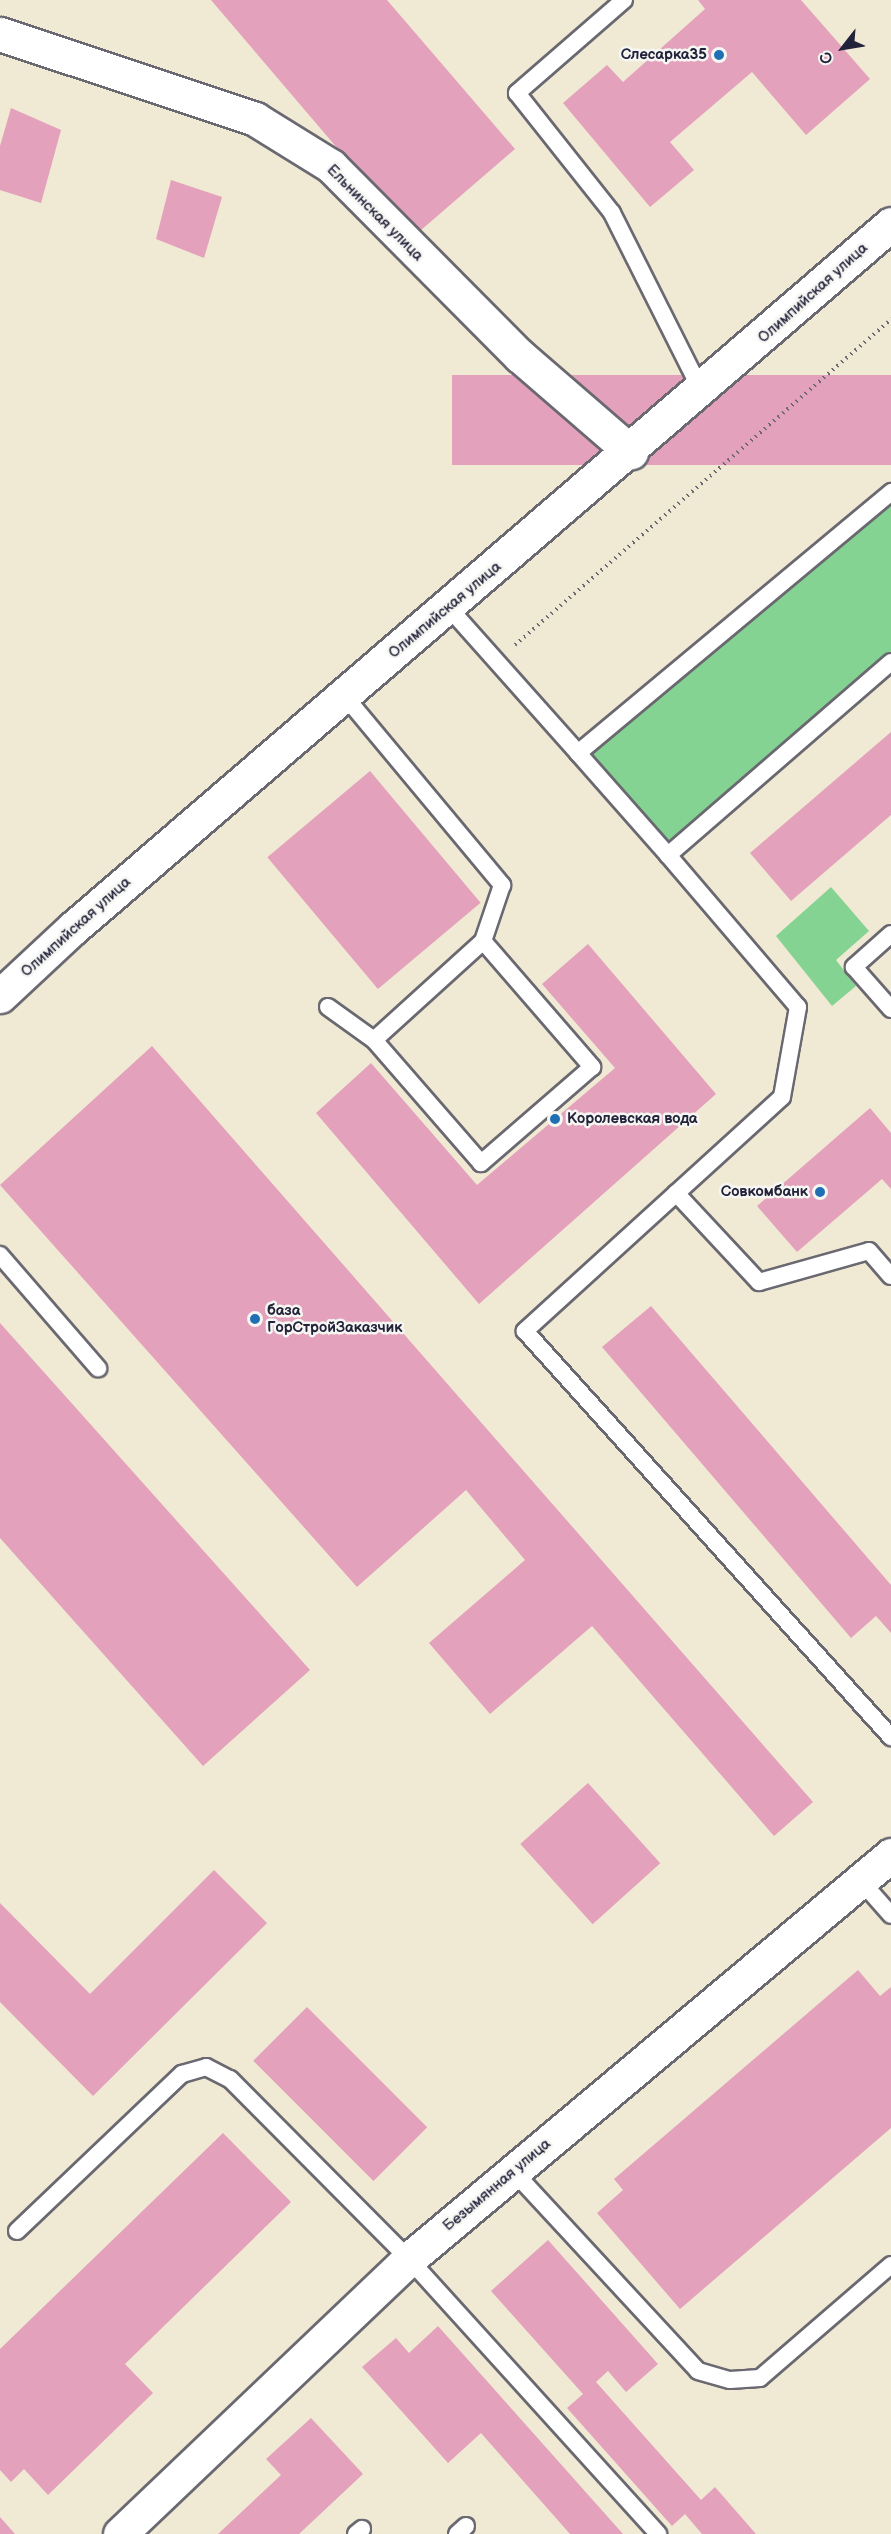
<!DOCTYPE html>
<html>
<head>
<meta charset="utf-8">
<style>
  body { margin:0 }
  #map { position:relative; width:891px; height:2534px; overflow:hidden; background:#f0e9d4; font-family:"Balsamiq Sans",sans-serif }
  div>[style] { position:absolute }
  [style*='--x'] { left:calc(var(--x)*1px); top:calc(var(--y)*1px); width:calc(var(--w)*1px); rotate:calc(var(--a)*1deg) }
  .green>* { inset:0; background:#85d392 }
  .building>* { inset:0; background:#e3a1bc; transform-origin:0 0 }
  .path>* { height:4px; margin-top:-2px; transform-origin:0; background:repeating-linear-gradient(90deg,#6a6871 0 1.5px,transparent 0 6px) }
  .roads { filter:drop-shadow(2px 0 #6a6871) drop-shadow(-2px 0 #6a6871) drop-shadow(0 2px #6a6871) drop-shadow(0 -2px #6a6871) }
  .service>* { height:16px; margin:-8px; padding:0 8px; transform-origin:8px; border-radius:8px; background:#fff }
  .minor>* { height:33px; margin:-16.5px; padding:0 16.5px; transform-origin:16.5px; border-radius:16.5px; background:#fff }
  .dots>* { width:16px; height:16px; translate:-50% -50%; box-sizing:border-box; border:3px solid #f6f6f2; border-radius:50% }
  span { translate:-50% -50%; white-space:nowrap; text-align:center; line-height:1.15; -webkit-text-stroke:5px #f6f6f2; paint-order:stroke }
  .poi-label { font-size:15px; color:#22223b; font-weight:700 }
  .right { translate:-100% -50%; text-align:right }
  .left { translate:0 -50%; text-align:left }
  .street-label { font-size:15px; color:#22223b }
  .north { position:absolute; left:813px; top:18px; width:60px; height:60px; -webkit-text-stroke:4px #f6f6f2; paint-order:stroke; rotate:239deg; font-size:16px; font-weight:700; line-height:24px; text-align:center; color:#22223b }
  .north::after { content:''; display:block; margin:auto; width:21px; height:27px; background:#22223b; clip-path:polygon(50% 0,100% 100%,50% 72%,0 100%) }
</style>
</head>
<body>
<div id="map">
  <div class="green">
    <i style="clip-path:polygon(891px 500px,891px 655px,667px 848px,587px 754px)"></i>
    <i style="clip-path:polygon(831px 887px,869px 931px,836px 960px,856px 986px,832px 1006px,776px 936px)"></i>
  </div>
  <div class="building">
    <i style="clip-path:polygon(211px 0,387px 0,515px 149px,413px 237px)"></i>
    <i style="clip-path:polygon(698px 0,801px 0,870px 79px,806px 135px,752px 72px,670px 142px,694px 170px,650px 207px,563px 103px,607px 65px,623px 82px,705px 9px)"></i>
    <i style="clip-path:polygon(11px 108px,61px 130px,41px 203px,0 190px,0 146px)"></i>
    <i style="clip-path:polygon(171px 180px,222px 197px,204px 258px,156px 239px)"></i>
    <i style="left:891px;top:375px;width:90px;height:439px;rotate:90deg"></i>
    <i style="clip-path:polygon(891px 732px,891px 815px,791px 901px,750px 853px)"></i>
    <i style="left:370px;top:771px;width:172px;height:134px;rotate:50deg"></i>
    <i style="clip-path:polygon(588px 944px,716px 1094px,479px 1304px,316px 1113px,371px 1063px,477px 1185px,615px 1068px,542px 984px)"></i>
    <i style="clip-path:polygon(152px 1046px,813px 1802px,774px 1836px,592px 1626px,490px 1714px,429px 1643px,525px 1560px,466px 1490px,357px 1587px,0 1185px)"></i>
    <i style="clip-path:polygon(870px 1108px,891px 1133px,891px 1189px,882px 1179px,797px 1252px,757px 1206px)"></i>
    <i style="clip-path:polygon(651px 1306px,891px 1585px,891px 1633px,876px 1616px,851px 1638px,602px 1347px)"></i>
    <i style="clip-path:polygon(0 1323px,310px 1670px,203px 1766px,0 1538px)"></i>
    <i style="left:588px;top:1783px;width:108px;height:91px;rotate:48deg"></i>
    <i style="clip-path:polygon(214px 1870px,267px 1923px,93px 2096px,0 2002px,0 1903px,90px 1994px)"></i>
    <i style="clip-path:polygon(858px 1970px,880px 1996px,891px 1987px,891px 2128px,680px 2309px,597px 2213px,623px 2190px,614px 2179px)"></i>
    <i style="left:307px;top:2007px;width:170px;height:76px;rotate:45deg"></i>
    <i style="clip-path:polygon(223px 2133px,291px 2202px,125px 2364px,153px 2393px,48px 2495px,24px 2469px,11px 2482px,0 2470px,0 2349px)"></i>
    <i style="clip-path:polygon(548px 2240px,658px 2364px,626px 2392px,608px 2371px,596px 2382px,701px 2500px,715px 2487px,756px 2534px,702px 2534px,685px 2514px,672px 2526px,567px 2408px,583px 2394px,491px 2291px)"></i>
    <i style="clip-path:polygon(438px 2326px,623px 2534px,570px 2534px,481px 2433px,448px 2463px,362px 2367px,396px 2338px,409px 2353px)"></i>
    <i style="clip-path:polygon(311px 2418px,363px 2474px,299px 2534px,218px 2534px,281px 2475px,266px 2459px)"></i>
    <i style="clip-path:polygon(0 2517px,15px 2534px,0 2534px)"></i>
  </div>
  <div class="path">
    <i style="--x:515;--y:645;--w:498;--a:-40.9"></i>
  </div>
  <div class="roads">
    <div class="service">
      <i style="--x:624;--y:0;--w:142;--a:139"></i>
      <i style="--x:517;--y:93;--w:153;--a:51.6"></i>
      <i style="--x:612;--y:213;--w:200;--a:63.3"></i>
      <i style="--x:449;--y:608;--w:194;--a:48.3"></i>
      <i style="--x:578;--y:753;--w:408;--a:-39.8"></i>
      <i style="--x:891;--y:662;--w:295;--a:139.1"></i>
      <i style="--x:668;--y:855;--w:200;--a:49.5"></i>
      <i style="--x:798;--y:1007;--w:91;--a:100.1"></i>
      <i style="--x:782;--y:1097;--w:348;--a:137.7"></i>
      <i style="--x:525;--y:1331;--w:547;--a:47.97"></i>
      <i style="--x:343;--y:694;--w:249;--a:50.2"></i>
      <i style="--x:502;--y:885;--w:59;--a:108.7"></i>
      <i style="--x:578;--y:753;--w:136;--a:48.6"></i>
      <i style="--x:891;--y:934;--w:50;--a:138.3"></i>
      <i style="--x:854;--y:967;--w:56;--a:48.6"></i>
      <i style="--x:483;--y:941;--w:167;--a:49.1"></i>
      <i style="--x:592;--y:1067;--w:147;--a:139.1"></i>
      <i style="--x:481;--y:1163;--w:163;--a:-131"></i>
      <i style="--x:374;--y:1040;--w:147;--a:-42.2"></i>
      <i style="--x:328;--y:1007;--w:57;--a:35.7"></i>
      <i style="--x:676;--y:1193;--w:122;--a:47"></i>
      <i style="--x:759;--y:1282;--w:114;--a:-15.7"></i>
      <i style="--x:869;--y:1251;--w:33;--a:49"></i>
      <i style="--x:0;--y:1255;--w:150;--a:49.1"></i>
      <i style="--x:861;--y:1881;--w:45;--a:48.6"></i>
      <i style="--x:513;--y:2171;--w:272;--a:47.2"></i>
      <i style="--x:698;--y:2371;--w:33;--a:16"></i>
      <i style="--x:730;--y:2380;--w:30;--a:-4"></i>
      <i style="--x:760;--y:2378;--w:173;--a:-40.8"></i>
      <i style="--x:17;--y:2231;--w:228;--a:-43.6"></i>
      <i style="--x:182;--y:2074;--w:25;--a:-16"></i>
      <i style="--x:206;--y:2067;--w:27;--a:27"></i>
      <i style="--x:230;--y:2079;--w:254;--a:45.2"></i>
      <i style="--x:409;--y:2259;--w:371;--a:47.8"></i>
      <i style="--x:356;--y:2534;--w:8;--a:-40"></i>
      <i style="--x:457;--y:2534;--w:12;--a:-42"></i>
    </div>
    <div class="minor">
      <i style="--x:0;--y:34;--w:269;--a:18.4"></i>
      <i style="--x:255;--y:119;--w:89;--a:31.7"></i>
      <i style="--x:331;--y:166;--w:268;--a:45.2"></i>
      <i style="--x:520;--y:356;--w:147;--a:40.9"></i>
      <i style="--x:0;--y:996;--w:100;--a:-43"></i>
      <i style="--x:73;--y:928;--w:1079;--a:-40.72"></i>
      <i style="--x:120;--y:2534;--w:399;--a:-43.6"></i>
      <i style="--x:409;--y:2259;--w:629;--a:-39.97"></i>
    </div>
  </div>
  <div class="dots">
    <i style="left:719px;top:55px;background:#1f6fb2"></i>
    <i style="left:555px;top:1119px;background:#1f6fb2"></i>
    <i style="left:820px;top:1192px;background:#1f6fb2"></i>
    <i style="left:255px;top:1319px;background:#1f6fb2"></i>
  </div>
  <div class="poi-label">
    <span class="right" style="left:707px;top:55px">Слесарка35</span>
    <span class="left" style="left:567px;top:1119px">Королевская вода</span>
    <span class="right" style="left:808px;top:1192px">Совкомбанк</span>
    <span class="left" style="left:267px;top:1319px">база<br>ГорСтройЗаказчик</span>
  </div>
  <div class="street-label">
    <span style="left:375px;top:213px;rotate:45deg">Ельнинская улица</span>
    <span style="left:813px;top:293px;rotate:-42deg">Олимпийская улица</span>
    <span style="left:445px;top:610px;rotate:-40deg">Олимпийская улица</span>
    <span style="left:76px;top:927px;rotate:-42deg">Олимпийская улица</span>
    <span style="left:497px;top:2185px;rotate:-40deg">Безымянная улица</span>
  </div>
  <div class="north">С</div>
</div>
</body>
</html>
